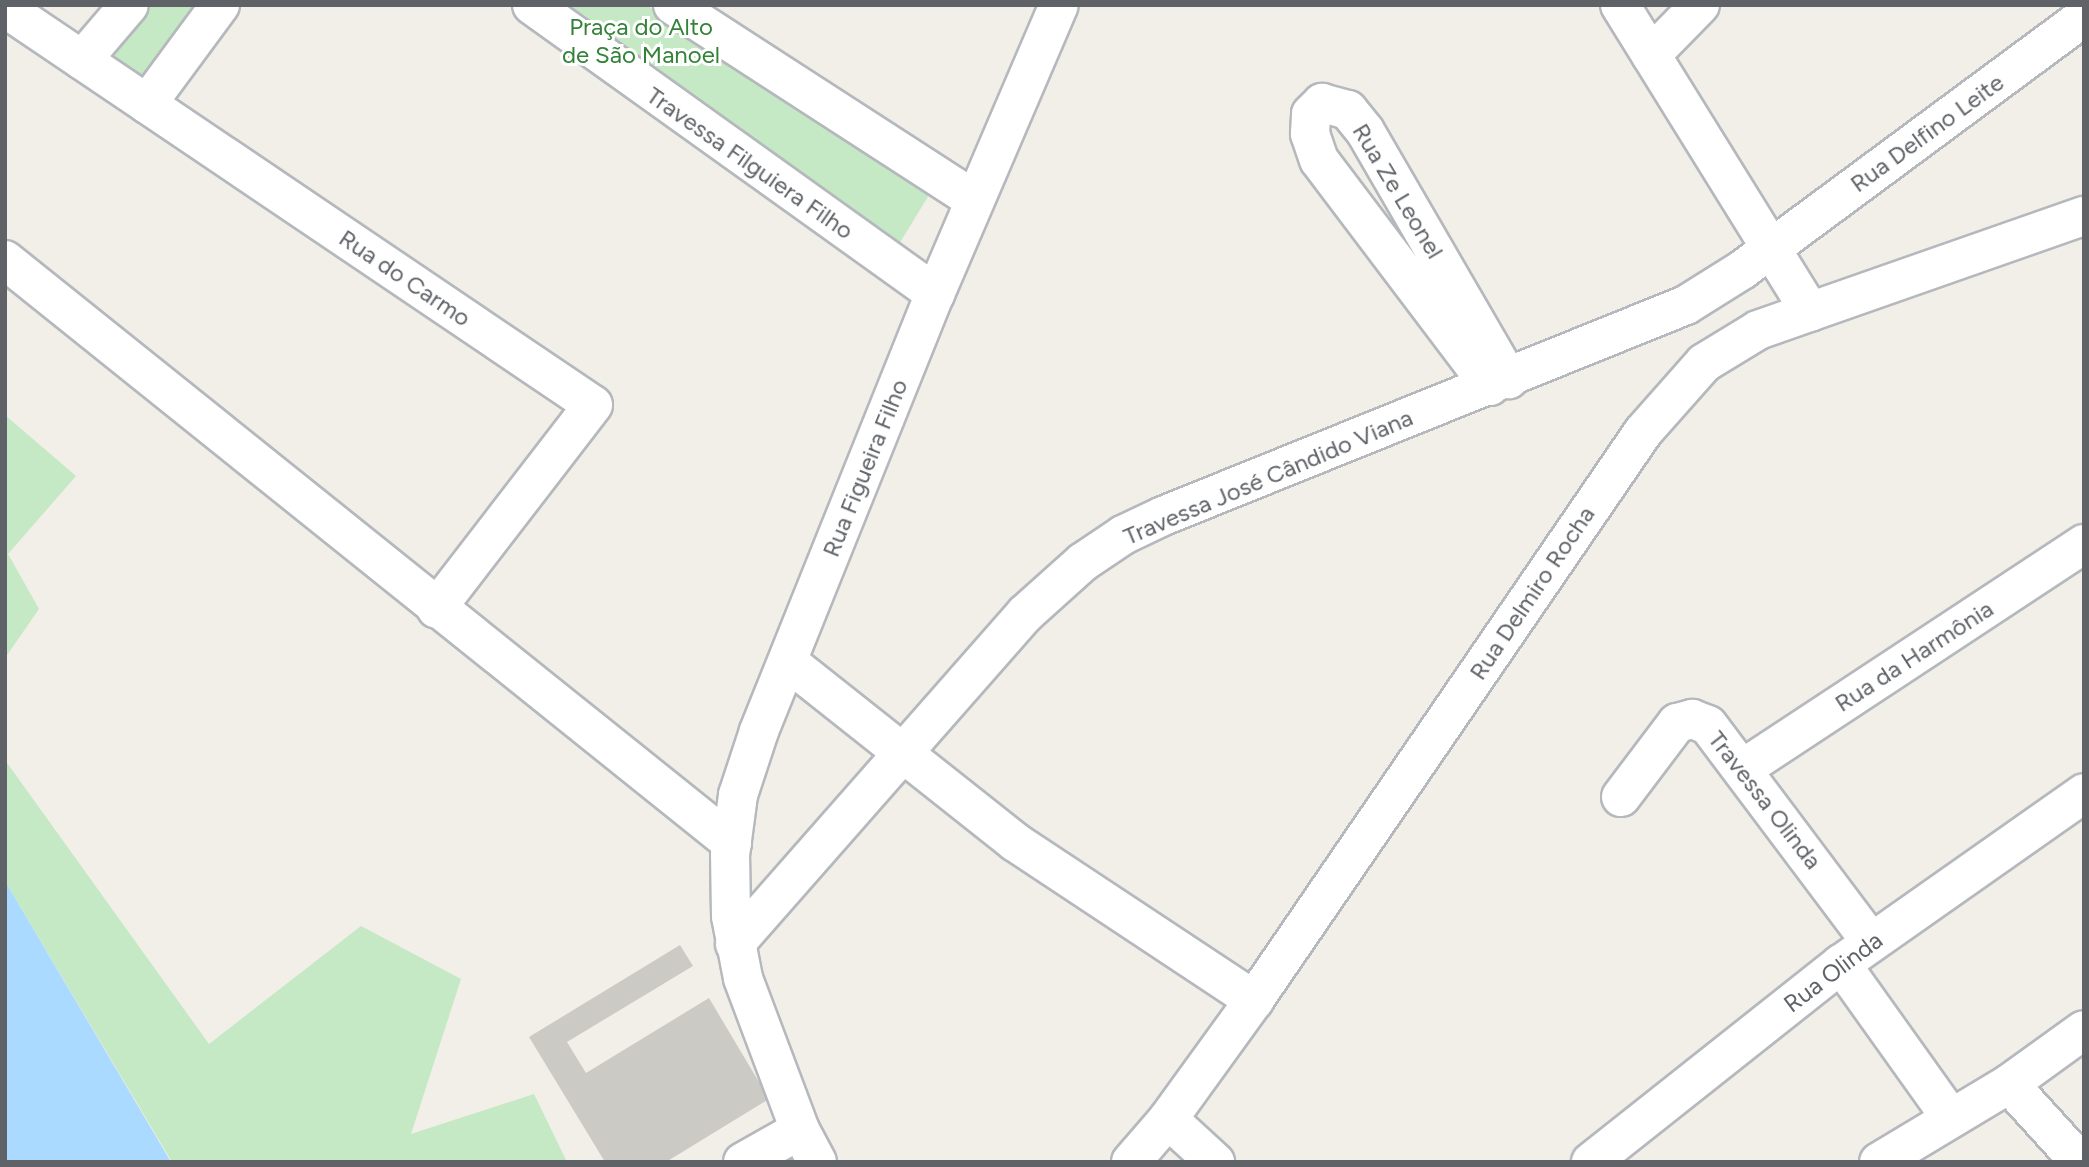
<!DOCTYPE html>
<html>
<head>
<meta charset="utf-8">
<style>
  body { margin:0 }
  #map { position:relative; width:2089px; height:1167px; overflow:hidden; background:#f1efe8; font-family:Figtree,sans-serif }
  div>[style] { position:absolute }
  [style*='--x'] { left:calc(var(--x)*1px); top:calc(var(--y)*1px); width:calc(var(--w)*1px); rotate:calc(var(--a)*1deg) }
  .green>* { inset:0; background:#c5e8c5 }
  .water>* { inset:0; background:#aadaff }
  .building>* { inset:0; background:#cccac5 }
  .roads { filter:drop-shadow(2px 0 #b5b8bc) drop-shadow(-2px 0 #b5b8bc) drop-shadow(0 2px #b5b8bc) drop-shadow(0 -2px #b5b8bc) }
  .minor>* { height:38px; margin:-19px; padding:0 19px; transform-origin:19px; border-radius:19px; background:#fff }
  span { translate:-50% -50%; white-space:nowrap; text-align:center; line-height:1.15; -webkit-text-stroke:6px #fff; paint-order:stroke }
  .park-label { font-size:24px; color:#348238 }
  .street-label { font-size:24px; color:#5f6368 }
  .frame { position:absolute; inset:0; border:7px solid #5f6368; pointer-events:none }
</style>
</head>
<body>
<div id="map">
  <div class="green">
    <i style="clip-path:polygon(149px 5px,203px 5px,143px 83px,102px 58px)"></i>
    <i style="clip-path:polygon(551px 5px,647px 5px,929px 195px,896px 249px)"></i>
    <i style="clip-path:polygon(5px 415px,76px 476px,8px 554px,39px 609px,5px 658px)"></i>
    <i style="clip-path:polygon(5px 760px,209px 1044px,361px 926px,461px 979px,411px 1134px,534px 1094px,567px 1162px,172px 1162px,5px 881px)"></i>
  </div>
  <div class="water">
    <i style="clip-path:polygon(5px 881px,171px 1162px,172px 1162px,5px 1162px)"></i>
  </div>
  <div class="building">
    <i style="clip-path:polygon(680px 945px,693px 966px,567px 1042px,586px 1073px,709px 998px,769px 1099px,666px 1162px,605px 1162px,529px 1037px)"></i>
  </div>
  <div class="roads">
    <div class="minor">
      <i style="--x:532;--y:5;--w:496;--a:35.6"></i>
      <i style="--x:673;--y:5;--w:359;--a:32.9"></i>
      <i style="--x:1620;--y:5;--w:361;--a:58.2"></i>
      <i style="--x:5;--y:8;--w:709;--a:34.03"></i>
      <i style="--x:593;--y:405;--w:257;--a:127.6"></i>
      <i style="--x:1651;--y:55;--w:70;--a:-45.6"></i>
      <i style="--x:82;--y:60;--w:72;--a:-49.5"></i>
      <i style="--x:147;--y:104;--w:123;--a:-53.6"></i>
      <i style="--x:5;--y:260;--w:932;--a:38.73"></i>
      <i style="--x:1490;--y:386;--w:283;--a:-127.1"></i>
      <i style="--x:1319;--y:160;--w:28;--a:-109"></i>
      <i style="--x:1310;--y:134;--w:20;--a:-87"></i>
      <i style="--x:1311;--y:114;--w:16;--a:-45"></i>
      <i style="--x:1322;--y:103;--w:27;--a:15"></i>
      <i style="--x:1348;--y:110;--w:27;--a:51"></i>
      <i style="--x:1365;--y:131;--w:287;--a:59.9"></i>
      <i style="--x:788;--y:662;--w:290;--a:38.4"></i>
      <i style="--x:1015;--y:842;--w:287;--a:33.5"></i>
      <i style="--x:1744;--y:768;--w:407;--a:-33.4"></i>
      <i style="--x:1621;--y:797;--w:93;--a:-52.9"></i>
      <i style="--x:1677;--y:723;--w:16;--a:-15"></i>
      <i style="--x:1692;--y:719;--w:17;--a:21"></i>
      <i style="--x:1708;--y:725;--w:271;--a:53.1"></i>
      <i style="--x:735;--y:944;--w:439;--a:-48.7"></i>
      <i style="--x:1025;--y:614;--w:78;--a:-41.9"></i>
      <i style="--x:1083;--y:562;--w:48;--a:-34"></i>
      <i style="--x:1123;--y:535;--w:44;--a:-25.4"></i>
      <i style="--x:1163;--y:516;--w:564;--a:-21.97"></i>
      <i style="--x:1686;--y:305;--w:66;--a:-32"></i>
      <i style="--x:1742;--y:270;--w:425;--a:-36.5"></i>
      <i style="--x:1841;--y:964;--w:189;--a:54.5"></i>
      <i style="--x:2009;--y:1084;--w:105;--a:47.7"></i>
      <i style="--x:1168;--y:1119;--w:64;--a:42.5"></i>
      <i style="--x:743;--y:1162;--w:65;--a:-29.3"></i>
      <i style="--x:817;--y:1162;--w:36;--a:-118"></i>
      <i style="--x:800;--y:1130;--w:162;--a:-110.6"></i>
      <i style="--x:743;--y:978;--w:63;--a:-101"></i>
      <i style="--x:731;--y:916;--w:61;--a:-90.9"></i>
      <i style="--x:730;--y:855;--w:61;--a:-82.4"></i>
      <i style="--x:738;--y:795;--w:67;--a:-71.8"></i>
      <i style="--x:759;--y:731;--w:471;--a:-68.1"></i>
      <i style="--x:935;--y:294;--w:314;--a:-66.8"></i>
      <i style="--x:1131;--y:1162;--w:57;--a:-49.3"></i>
      <i style="--x:1168;--y:1119;--w:147;--a:-54.1"></i>
      <i style="--x:1254;--y:1000;--w:688;--a:-55.59"></i>
      <i style="--x:1643;--y:432;--w:92;--a:-48.5"></i>
      <i style="--x:1704;--y:363;--w:63;--a:-31.4"></i>
      <i style="--x:1758;--y:330;--w:345;--a:-19.3"></i>
      <i style="--x:1591;--y:1162;--w:319;--a:-38.4"></i>
      <i style="--x:1841;--y:964;--w:297;--a:-35.1"></i>
      <i style="--x:1879;--y:1162;--w:152;--a:-31"></i>
      <i style="--x:2009;--y:1084;--w:92;--a:-35.8"></i>
    </div>
  </div>
  <div class="park-label">
    <span style="left:641px;top:41px">Praça do Alto<br>de São Manoel</span>
  </div>
  <div class="street-label">
    <span style="left:1927px;top:133px;rotate:-36deg">Rua Delfino Leite</span>
    <span style="left:750px;top:163px;rotate:35deg">Travessa Filguiera Filho</span>
    <span style="left:1398px;top:191px;rotate:59deg">Rua Ze Leonel</span>
    <span style="left:405px;top:278px;rotate:34deg">Rua do Carmo</span>
    <span style="left:865px;top:468px;rotate:-68deg">Rua Figueira Filho</span>
    <span style="left:1268px;top:477px;rotate:-23deg">Travessa José Cândido Viana</span>
    <span style="left:1532px;top:593px;rotate:-56deg">Rua Delmiro Rocha</span>
    <span style="left:1914px;top:656px;rotate:-33deg">Rua da Harmônia</span>
    <span style="left:1765px;top:800px;rotate:52deg">Travessa Olinda</span>
    <span style="left:1833px;top:972px;rotate:-37deg">Rua Olinda</span>
  </div>
  <div class="frame"></div>
</div>
</body>
</html>
